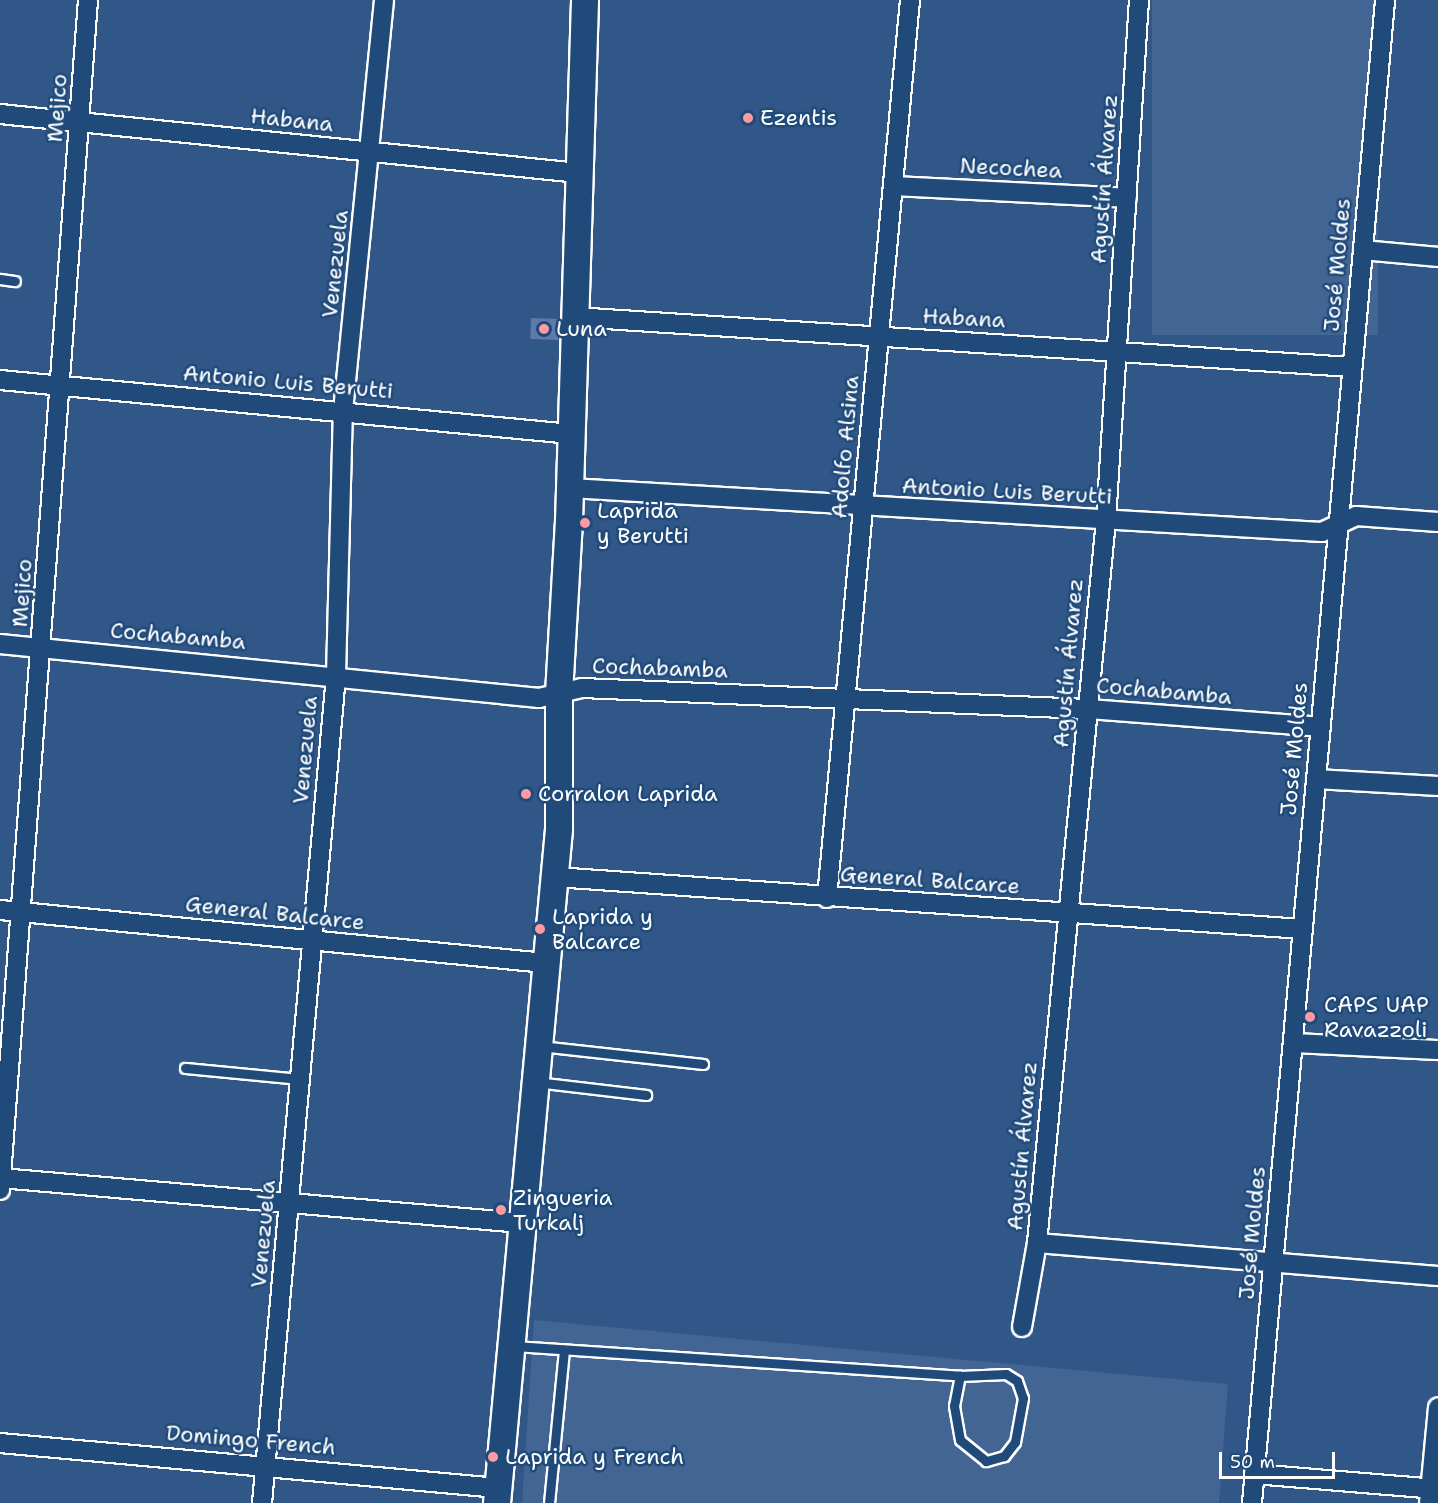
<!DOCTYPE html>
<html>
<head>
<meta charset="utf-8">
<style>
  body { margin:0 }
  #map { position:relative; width:1438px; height:1503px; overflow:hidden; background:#305787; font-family:"Shantell Sans",sans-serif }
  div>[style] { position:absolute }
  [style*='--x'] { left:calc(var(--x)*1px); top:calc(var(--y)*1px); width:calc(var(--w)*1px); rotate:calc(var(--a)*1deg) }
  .built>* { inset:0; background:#426593; transform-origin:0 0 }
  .building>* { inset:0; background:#5f7aa9; transform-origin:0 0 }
  .roads { filter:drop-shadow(2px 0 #fff) drop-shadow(-2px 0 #fff) drop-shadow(0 2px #fff) drop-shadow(0 -2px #fff) }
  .lane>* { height:9px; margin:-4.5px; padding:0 4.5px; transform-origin:4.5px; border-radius:4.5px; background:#1f4a7a }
  .street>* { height:18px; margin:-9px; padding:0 9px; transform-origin:9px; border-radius:9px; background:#1f4a7a }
  .secondary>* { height:26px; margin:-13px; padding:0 13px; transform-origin:13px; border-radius:13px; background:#1f4a7a }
  .dots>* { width:16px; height:16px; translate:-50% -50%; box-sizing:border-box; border:3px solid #1f4a7a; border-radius:50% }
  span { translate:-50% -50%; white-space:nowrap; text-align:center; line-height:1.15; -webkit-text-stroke:5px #1f4a7a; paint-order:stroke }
  .street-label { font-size:22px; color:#fff }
  .poi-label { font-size:22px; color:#fff }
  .left { translate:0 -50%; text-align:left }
  .scale { position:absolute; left:1219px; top:1452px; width:116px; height:27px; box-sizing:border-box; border:3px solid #fff; border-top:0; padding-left:8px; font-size:18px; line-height:21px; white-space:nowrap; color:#fff; -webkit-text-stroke:4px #1f4a7a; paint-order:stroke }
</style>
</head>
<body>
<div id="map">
  <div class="built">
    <i style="left:1152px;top:0;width:226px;height:335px"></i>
    <i style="clip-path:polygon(534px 1320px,1228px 1384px,1219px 1503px,522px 1503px)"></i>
  </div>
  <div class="building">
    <i style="left:531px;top:318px;width:28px;height:21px;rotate:2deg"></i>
  </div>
  <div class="roads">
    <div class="lane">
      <i style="--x:0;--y:279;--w:15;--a:8"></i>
      <i style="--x:540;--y:1046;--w:164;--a:6.3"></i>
      <i style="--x:185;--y:1068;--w:116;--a:5.5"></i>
      <i style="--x:536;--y:1082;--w:111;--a:6.7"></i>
      <i style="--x:514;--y:1346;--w:447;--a:3.8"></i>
      <i style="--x:960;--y:1376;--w:46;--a:-2.5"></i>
      <i style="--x:1006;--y:1374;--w:13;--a:32"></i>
      <i style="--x:1017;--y:1381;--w:18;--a:71"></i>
      <i style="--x:1023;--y:1398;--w:45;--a:100.3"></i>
      <i style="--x:1015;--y:1442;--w:18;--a:128"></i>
      <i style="--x:1004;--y:1456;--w:19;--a:164"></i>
      <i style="--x:986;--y:1461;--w:33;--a:-141"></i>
      <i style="--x:960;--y:1440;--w:35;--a:-100"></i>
      <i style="--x:954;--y:1406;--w:31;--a:-79"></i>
      <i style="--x:549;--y:1503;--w:154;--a:-84.4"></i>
    </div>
    <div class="street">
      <i style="--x:0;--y:114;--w:582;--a:5.82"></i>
      <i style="--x:893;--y:186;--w:234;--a:2.9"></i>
      <i style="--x:1363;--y:250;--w:75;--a:5.3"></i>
      <i style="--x:574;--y:317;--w:780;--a:3.68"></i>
      <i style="--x:0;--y:380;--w:574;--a:5.4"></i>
      <i style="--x:570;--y:488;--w:753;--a:3.35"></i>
      <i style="--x:1322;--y:532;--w:38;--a:-25"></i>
      <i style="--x:1356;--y:516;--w:82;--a:4.2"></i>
      <i style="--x:0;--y:644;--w:542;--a:5.72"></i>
      <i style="--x:539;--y:698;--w:44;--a:-13.1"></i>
      <i style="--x:582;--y:688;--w:506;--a:2.38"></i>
      <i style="--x:1088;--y:709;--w:233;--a:4.4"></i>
      <i style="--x:1316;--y:779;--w:122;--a:3.3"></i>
      <i style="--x:555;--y:877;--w:750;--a:3.98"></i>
      <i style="--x:827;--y:898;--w:902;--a:-84.72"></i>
      <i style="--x:0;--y:910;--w:548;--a:5.55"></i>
      <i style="--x:1293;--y:1043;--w:145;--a:2.8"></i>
      <i style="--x:0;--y:1178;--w:524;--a:4.93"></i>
      <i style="--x:0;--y:1190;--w:1193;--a:-85.77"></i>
      <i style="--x:1037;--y:1243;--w:402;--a:4.7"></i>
      <i style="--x:1022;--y:1327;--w:85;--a:-79.9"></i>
      <i style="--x:1037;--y:1243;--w:726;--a:-84.55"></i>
      <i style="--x:1106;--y:520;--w:521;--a:-86.37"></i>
      <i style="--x:0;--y:1443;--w:500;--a:5.16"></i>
      <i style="--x:1254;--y:1474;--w:185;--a:4.7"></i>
      <i style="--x:262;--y:1503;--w:831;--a:-84.89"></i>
      <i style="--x:336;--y:675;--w:264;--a:-88.5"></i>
      <i style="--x:343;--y:411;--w:413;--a:-84.3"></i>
      <i style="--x:1252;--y:1503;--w:1509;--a:-84.94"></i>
      <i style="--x:1429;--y:1503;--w:96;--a:-84.6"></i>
    </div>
    <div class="secondary">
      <i style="--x:497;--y:1503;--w:677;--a:-84.74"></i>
      <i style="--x:559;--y:829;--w:135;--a:-90"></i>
      <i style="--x:559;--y:694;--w:172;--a:-86.7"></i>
      <i style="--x:569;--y:522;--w:522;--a:-88.24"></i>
    </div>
  </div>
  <div class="dots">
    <i style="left:748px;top:118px;background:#ff9aa2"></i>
    <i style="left:544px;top:329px;background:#ff9aa2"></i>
    <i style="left:585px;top:523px;background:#ff9aa2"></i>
    <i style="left:526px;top:794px;background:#ff9aa2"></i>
    <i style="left:540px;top:929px;background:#ff9aa2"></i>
    <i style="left:1310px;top:1017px;background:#ff9aa2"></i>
    <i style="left:501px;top:1210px;background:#ff9aa2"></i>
    <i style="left:493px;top:1457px;background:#ff9aa2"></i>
  </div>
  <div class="street-label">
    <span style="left:57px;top:108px;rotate:-86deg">Mejico</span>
    <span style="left:292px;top:120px;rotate:6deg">Habana</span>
    <span style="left:1011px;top:168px;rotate:3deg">Necochea</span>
    <span style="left:1104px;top:179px;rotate:-86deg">Agustín Álvarez</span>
    <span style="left:335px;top:264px;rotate:-84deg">Venezuela</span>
    <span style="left:1337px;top:265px;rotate:-85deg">José Moldes</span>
    <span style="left:964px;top:318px;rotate:3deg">Habana</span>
    <span style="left:288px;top:382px;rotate:5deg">Antonio Luis Berutti</span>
    <span style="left:845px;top:447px;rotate:-85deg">Adolfo Alsina</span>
    <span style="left:1007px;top:491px;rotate:3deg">Antonio Luis Berutti</span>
    <span style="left:22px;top:593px;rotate:-86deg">Mejico</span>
    <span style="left:178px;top:636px;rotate:5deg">Cochabamba</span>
    <span style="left:1068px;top:663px;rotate:-85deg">Agustín Álvarez</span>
    <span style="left:660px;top:668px;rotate:2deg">Cochabamba</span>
    <span style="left:1164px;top:691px;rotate:5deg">Cochabamba</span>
    <span style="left:1294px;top:749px;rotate:-85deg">José Moldes</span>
    <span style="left:305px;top:750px;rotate:-85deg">Venezuela</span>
    <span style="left:930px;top:880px;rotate:4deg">General Balcarce</span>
    <span style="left:275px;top:913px;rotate:6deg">General Balcarce</span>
    <span style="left:1022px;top:1146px;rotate:-85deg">Agustín Álvarez</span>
    <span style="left:1252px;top:1233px;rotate:-85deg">José Moldes</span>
    <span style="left:263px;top:1234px;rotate:-85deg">Venezuela</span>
    <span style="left:251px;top:1440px;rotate:5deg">Domingo French</span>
  </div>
  <div class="poi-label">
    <span class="left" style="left:760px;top:118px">Ezentis</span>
    <span class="left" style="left:556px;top:329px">Luna</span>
    <span class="left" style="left:597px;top:523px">Laprida<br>y Berutti</span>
    <span class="left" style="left:538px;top:794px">Corralon Laprida</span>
    <span class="left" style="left:552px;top:929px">Laprida y<br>Balcarce</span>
    <span class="left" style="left:1324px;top:1017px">CAPS UAP<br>Ravazzoli</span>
    <span class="left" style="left:513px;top:1210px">Zingueria<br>Turkalj</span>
    <span class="left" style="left:505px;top:1457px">Laprida y French</span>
  </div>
  <div class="scale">50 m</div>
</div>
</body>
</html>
